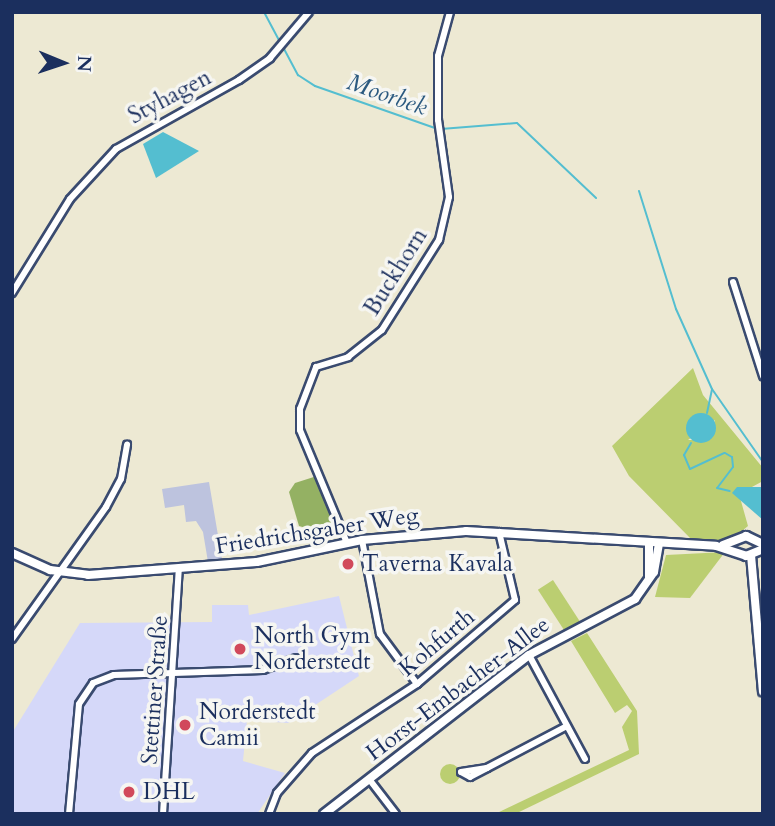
<!DOCTYPE html>
<html>
<head>
<meta charset="utf-8">
<style>
  body { margin:0 }
  #map { position:relative; width:775px; height:826px; overflow:hidden; background:#ede9d3; font-family:Cardo,serif }
  div>[style] { position:absolute }
  [style*='--x'] { left:calc(var(--x)*1px); top:calc(var(--y)*1px); width:calc(var(--w)*1px); rotate:calc(var(--a)*1deg) }
  .built>* { inset:0; background:#d5d8f9 }
  .industrial>* { inset:0; background:#bdc3de }
  .green>* { inset:0; background:#bbce71; transform-origin:0 0 }
  .round { border-radius:50% }
  .forest>* { inset:0; background:#94b163 }
  .water>* { inset:0; background:#54bed0 }
  .stream>* { height:2px; margin:-1px; padding:0 1px; transform-origin:1px; border-radius:1px; background:#54bed0 }
  .roads { filter:drop-shadow(2px 0 #3a4b70) drop-shadow(-2px 0 #3a4b70) drop-shadow(0 2px #3a4b70) drop-shadow(0 -2px #3a4b70) }
  .street>* { height:6px; margin:-3px; padding:0 3px; transform-origin:3px; border-radius:3px; background:#fff }
  .secondary>* { height:8px; margin:-4px; padding:0 4px; transform-origin:4px; border-radius:4px; background:#fff }
  .dots>* { width:19px; height:19px; translate:-50% -50%; box-sizing:border-box; border:4px solid #f6f6f2; border-radius:50% }
  span { translate:-50% -50%; white-space:nowrap; text-align:center; line-height:1.15; -webkit-text-stroke:7px #f6f6f2; paint-order:stroke }
  .street-label { font-size:23px; color:#1b2f5e }
  .poi-label { font-size:23px; color:#1b2f5e }
  .left { translate:0 -50%; text-align:left }
  .water-label { font-size:24px; color:#2c5a80; font-style:italic }
  .frame { position:absolute; inset:0; border:14px solid #1b2f5e; pointer-events:none }
  .north { position:absolute; left:28px; top:28px; width:70px; height:70px; -webkit-text-stroke:5px #f6f6f2; paint-order:stroke; rotate:92deg; font-size:19px; font-weight:700; line-height:28px; text-align:center; color:#1b2f5e }
  .north::after { content:''; display:block; margin:auto; width:24px; height:32px; background:#1b2f5e; clip-path:polygon(50% 0,100% 100%,50% 72%,0 100%) }
</style>
</head>
<body>
<div id="map">
  <div class="built">
    <i style="clip-path:polygon(339px 596px,359px 676px,288px 723px,247px 720px,243px 761px,285px 773px,257px 814px,12px 814px,12px 733px,80px 623px,212px 622px,212px 605px,248px 605px,249px 615px)"></i>
  </div>
  <div class="industrial">
    <i style="clip-path:polygon(209px 482px,222px 559px,208px 562px,203px 532px,196px 521px,186px 522px,184px 505px,165px 508px,162px 489px)"></i>
  </div>
  <div class="green">
    <i style="clip-path:polygon(evenodd,693px 368px,703px 395px,763px 468px,763px 481px,739px 494px,748px 526px,731px 540px,692px 540px,629px 476px,612px 446px,693px 368px,715px 420px,708px 440px,688px 440px,715px 420px)"></i>
    <i style="clip-path:polygon(725px 552px,690px 598px,655px 597px,666px 555px)"></i>
    <i style="left:553px;top:580px;width:50px;height:18px;rotate:57deg"></i>
    <i style="clip-path:polygon(587px 633px,637px 711px,639px 754px,515px 814px,495px 814px,629px 750px,622px 727px,632px 711px,627px 705px,615px 713px,571px 641px)"></i>
    <i class="round" style="left:440px;top:764px;width:20px;height:20px"></i>
  </div>
  <div class="forest">
    <i style="clip-path:polygon(320px 475px,337px 518px,330px 526px,313px 530px,299px 526px,289px 492px,295px 483px)"></i>
  </div>
  <div class="water">
    <i style="clip-path:polygon(163px 132px,199px 151px,156px 178px,143px 144px)"></i>
    <i class="round" style="left:686px;top:413px;width:30px;height:30px"></i>
    <i style="clip-path:polygon(737px 487px,763px 487px,763px 520px,732px 493px)"></i>
  </div>
  <div class="stream">
    <i style="--x:264;--y:12;--w:34;--a:62"></i>
    <i style="--x:283;--y:47;--w:32;--a:62"></i>
    <i style="--x:298;--y:75;--w:20;--a:33"></i>
    <i style="--x:315;--y:86;--w:127;--a:19.3"></i>
    <i style="--x:441;--y:129;--w:76;--a:-4.5"></i>
    <i style="--x:517;--y:123;--w:109;--a:43.5"></i>
    <i style="--x:639;--y:191;--w:124;--a:72.6"></i>
    <i style="--x:676;--y:309;--w:88;--a:65.8"></i>
    <i style="--x:712;--y:389;--w:89;--a:55.1"></i>
    <i style="--x:707;--y:413;--w:24;--a:-78"></i>
    <i style="--x:691;--y:443;--w:14;--a:120"></i>
    <i style="--x:684;--y:455;--w:15;--a:67"></i>
    <i style="--x:690;--y:469;--w:38;--a:-25"></i>
    <i style="--x:725;--y:453;--w:8;--a:30"></i>
    <i style="--x:732;--y:457;--w:10;--a:84"></i>
    <i style="--x:733;--y:467;--w:26;--a:127"></i>
    <i style="--x:717;--y:488;--w:13;--a:13"></i>
  </div>
  <div class="roads">
    <div class="street">
      <i style="--x:733;--y:282;--w:99;--a:72.3"></i>
      <i style="--x:12;--y:293;--w:110;--a:-58.3"></i>
      <i style="--x:70;--y:199;--w:68;--a:-47.4"></i>
      <i style="--x:116;--y:149;--w:141;--a:-29.3"></i>
      <i style="--x:239;--y:80;--w:38;--a:-35"></i>
      <i style="--x:270;--y:58;--w:60;--a:-49.7"></i>
      <i style="--x:362;--y:540;--w:96;--a:79.2"></i>
      <i style="--x:380;--y:634;--w:62;--a:53.5"></i>
      <i style="--x:347;--y:543;--w:122;--a:-112.6"></i>
      <i style="--x:300;--y:430;--w:21;--a:-90"></i>
      <i style="--x:300;--y:409;--w:45;--a:-69.1"></i>
      <i style="--x:316;--y:367;--w:34;--a:-17"></i>
      <i style="--x:348;--y:357;--w:43;--a:-38.5"></i>
      <i style="--x:382;--y:330;--w:107;--a:-57.7"></i>
      <i style="--x:439;--y:240;--w:44;--a:-76.9"></i>
      <i style="--x:449;--y:197;--w:78;--a:-98.1"></i>
      <i style="--x:438;--y:120;--w:64;--a:-90"></i>
      <i style="--x:438;--y:56;--w:46;--a:-74.7"></i>
      <i style="--x:12;--y:639;--w:162;--a:-54.5"></i>
      <i style="--x:106;--y:507;--w:32;--a:-62"></i>
      <i style="--x:121;--y:479;--w:35;--a:-80"></i>
      <i style="--x:529;--y:655;--w:118;--a:61.7"></i>
      <i style="--x:487;--y:768;--w:19;--a:152"></i>
      <i style="--x:470;--y:777;--w:10;--a:-151"></i>
      <i style="--x:461;--y:772;--w:26;--a:-9"></i>
      <i style="--x:487;--y:768;--w:90;--a:-27.7"></i>
      <i style="--x:369;--y:779;--w:44;--a:52.4"></i>
      <i style="--x:69;--y:814;--w:110;--a:-84.8"></i>
      <i style="--x:79;--y:704;--w:25;--a:-56"></i>
      <i style="--x:93;--y:683;--w:22;--a:-21"></i>
      <i style="--x:114;--y:675;--w:149;--a:-1.9"></i>
      <i style="--x:263;--y:670;--w:35;--a:-20"></i>
      <i style="--x:163;--y:814;--w:246;--a:-86.3"></i>
      <i style="--x:269;--y:814;--w:22;--a:-69"></i>
      <i style="--x:277;--y:793;--w:53;--a:-48.8"></i>
      <i style="--x:312;--y:753;--w:126;--a:-33.3"></i>
      <i style="--x:417;--y:684;--w:129;--a:-40.6"></i>
      <i style="--x:515;--y:600;--w:70;--a:-103.2"></i>
    </div>
    <div class="secondary">
      <i style="--x:723;--y:545;--w:25;--a:-21"></i>
      <i style="--x:746;--y:536;--w:19;--a:25"></i>
      <i style="--x:12;--y:553;--w:42;--a:24.1"></i>
      <i style="--x:50;--y:570;--w:38;--a:7"></i>
      <i style="--x:88;--y:575;--w:169;--a:-4.4"></i>
      <i style="--x:257;--y:562;--w:107;--a:-11.8"></i>
      <i style="--x:362;--y:540;--w:104;--a:-4.9"></i>
      <i style="--x:466;--y:531;--w:250;--a:3.4"></i>
      <i style="--x:716;--y:546;--w:32;--a:18"></i>
      <i style="--x:746;--y:556;--w:18;--a:-22"></i>
      <i style="--x:751;--y:555;--w:137;--a:85"></i>
      <i style="--x:649;--y:577;--w:35;--a:-90"></i>
      <i style="--x:324;--y:814;--w:259;--a:-37.8"></i>
      <i style="--x:529;--y:655;--w:120;--a:-27.8"></i>
      <i style="--x:635;--y:599;--w:33;--a:-55"></i>
      <i style="--x:654;--y:572;--w:29;--a:-80"></i>
    </div>
  </div>
  <div class="dots">
    <i style="left:348px;top:564px;background:#d1495b"></i>
    <i style="left:240px;top:649px;background:#d1495b"></i>
    <i style="left:185px;top:725px;background:#d1495b"></i>
    <i style="left:129px;top:792px;background:#d1495b"></i>
  </div>
  <div class="street-label">
    <span style="left:170px;top:97px;rotate:-28deg">Styhagen</span>
    <span style="left:396px;top:272px;rotate:-58deg">Buckhorn</span>
    <span style="left:317px;top:531px;rotate:-9deg">Friedrichsgaber Weg</span>
    <span style="left:437px;top:643px;rotate:-40deg">Kohfurth</span>
    <span style="left:458px;top:689px;rotate:-37deg">Horst-Embacher-Allee</span>
    <span style="left:155px;top:690px;rotate:-86deg">Stettiner Straße</span>
  </div>
  <div class="poi-label">
    <span class="left" style="left:362px;top:564px">Taverna Kavala</span>
    <span class="left" style="left:254px;top:649px">North Gym<br>Norderstedt</span>
    <span class="left" style="left:199px;top:725px">Norderstedt<br>Camii</span>
    <span class="left" style="left:143px;top:792px">DHL</span>
  </div>
  <div class="water-label">
    <span style="left:387px;top:95px;rotate:19deg">Moorbek</span>
  </div>
  <div class="frame"></div>
  <div class="north">N</div>
</div>
</body>
</html>
